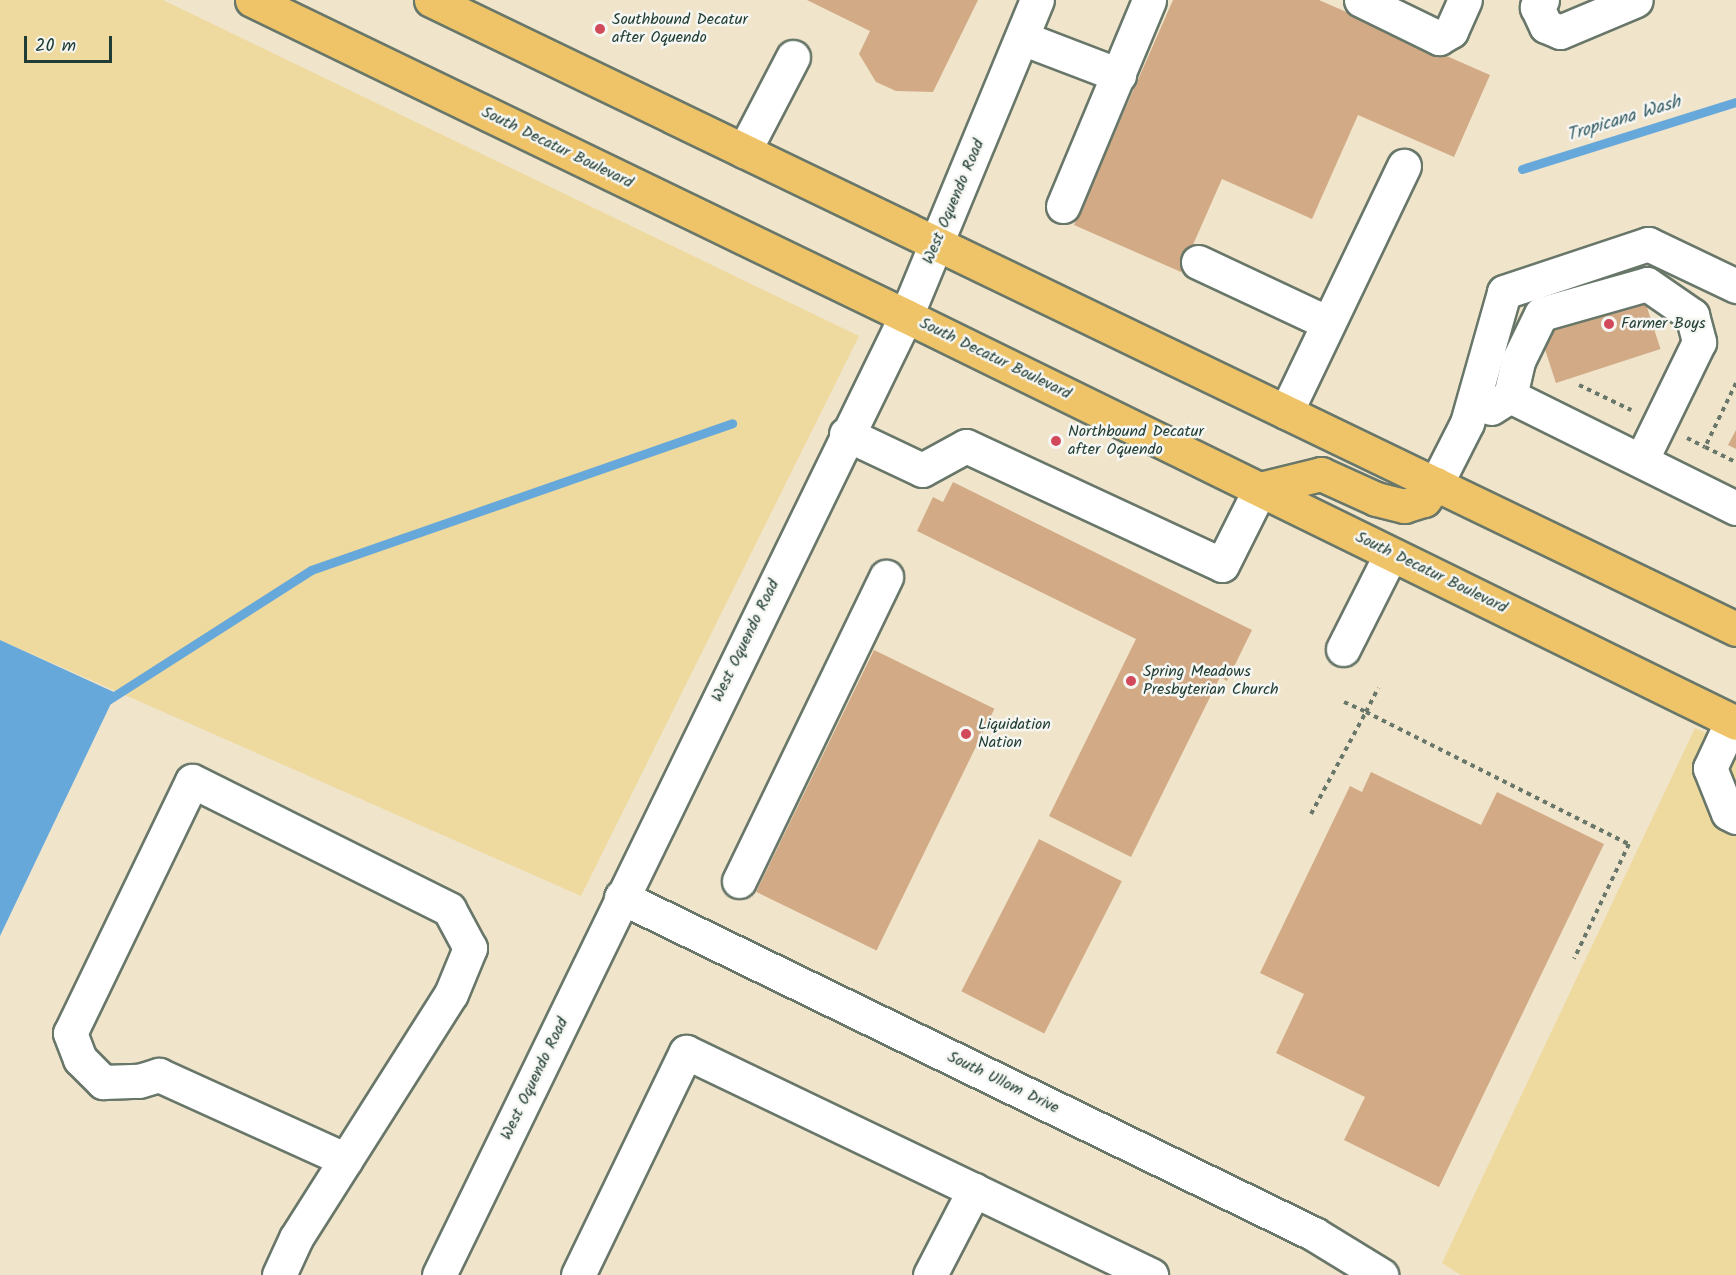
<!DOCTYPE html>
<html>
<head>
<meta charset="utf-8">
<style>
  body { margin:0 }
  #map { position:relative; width:1736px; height:1275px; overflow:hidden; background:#f0e4cb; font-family:Kalam,sans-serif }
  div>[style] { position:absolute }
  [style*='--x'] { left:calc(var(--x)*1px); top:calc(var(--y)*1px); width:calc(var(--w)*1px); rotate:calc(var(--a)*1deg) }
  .sand>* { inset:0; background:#eeda9e }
  .water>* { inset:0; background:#66a8da }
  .stream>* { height:9px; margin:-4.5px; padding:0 4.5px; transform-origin:4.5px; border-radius:4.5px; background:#66a8da }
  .building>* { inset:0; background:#d2ab86; transform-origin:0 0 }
  .path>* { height:4px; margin-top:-2px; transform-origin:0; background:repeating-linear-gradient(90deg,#687769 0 4.5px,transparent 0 9px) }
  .roads { filter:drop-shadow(2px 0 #687769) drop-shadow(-2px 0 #687769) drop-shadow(0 2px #687769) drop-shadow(0 -2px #687769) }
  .minor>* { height:33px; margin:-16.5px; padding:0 16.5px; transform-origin:16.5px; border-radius:16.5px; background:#fff }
  .major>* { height:33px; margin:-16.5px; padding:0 16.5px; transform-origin:16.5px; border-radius:16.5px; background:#efc469 }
  .dots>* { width:16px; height:16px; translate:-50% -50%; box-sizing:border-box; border:3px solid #f6f6f2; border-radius:50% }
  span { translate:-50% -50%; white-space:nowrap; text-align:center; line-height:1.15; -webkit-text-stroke:5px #f6f6f2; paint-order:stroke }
  .poi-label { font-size:16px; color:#1f3d34 }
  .left { translate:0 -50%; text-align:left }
  .street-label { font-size:16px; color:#1f3d34 }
  .water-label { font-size:18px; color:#345d66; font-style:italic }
  .scale { position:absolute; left:24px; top:36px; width:88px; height:27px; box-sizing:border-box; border:3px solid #1f3d34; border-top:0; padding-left:8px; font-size:18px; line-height:21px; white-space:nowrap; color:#1f3d34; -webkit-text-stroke:4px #f6f6f2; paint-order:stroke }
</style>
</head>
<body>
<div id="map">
  <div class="sand">
    <i style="clip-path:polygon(0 0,163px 0,859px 336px,581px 896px,0 640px)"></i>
    <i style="clip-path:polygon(1695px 728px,1736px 747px,1736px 1275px,1461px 1275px,1442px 1263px)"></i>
  </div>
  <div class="water">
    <i style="clip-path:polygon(0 640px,116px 693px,0 936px)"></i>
  </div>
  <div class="stream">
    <i style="--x:1522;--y:169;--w:224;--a:-17.4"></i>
    <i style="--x:108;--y:700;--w:241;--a:-32.6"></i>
    <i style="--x:311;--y:570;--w:446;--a:-19.2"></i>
  </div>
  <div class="building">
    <i style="clip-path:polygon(807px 0,978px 0,933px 92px,896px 91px,876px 82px,859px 54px,870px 31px)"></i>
    <i style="clip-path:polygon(1173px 0,1319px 0,1490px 75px,1454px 157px,1358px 115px,1312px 219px,1222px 179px,1181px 272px,1074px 225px)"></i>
    <i style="left:1642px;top:292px;width:60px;height:110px;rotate:72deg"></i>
    <i style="clip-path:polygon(1736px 430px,1736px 449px,1728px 445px)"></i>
    <i style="clip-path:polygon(953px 482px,1252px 630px,1227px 681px,1220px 677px,1131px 857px,1049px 816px,1136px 639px,917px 531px,933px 497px,943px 502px)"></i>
    <i style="left:874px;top:650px;width:134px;height:269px;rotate:26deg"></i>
    <i style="clip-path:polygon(1371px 772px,1481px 825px,1497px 792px,1604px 844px,1439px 1187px,1344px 1140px,1365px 1097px,1276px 1053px,1304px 994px,1260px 973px,1350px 786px,1362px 792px)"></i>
    <i style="left:1039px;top:839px;width:93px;height:171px;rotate:27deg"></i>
  </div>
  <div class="path">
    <i style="--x:1736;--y:383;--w:71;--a:115.8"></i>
    <i style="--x:1705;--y:447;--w:34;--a:26"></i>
    <i style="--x:1579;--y:385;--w:58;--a:25.7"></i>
    <i style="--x:1687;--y:438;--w:20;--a:27"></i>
    <i style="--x:1344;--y:702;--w:24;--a:24"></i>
    <i style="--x:1366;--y:712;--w:27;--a:-63"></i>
    <i style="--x:1311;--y:814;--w:116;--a:-61.7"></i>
    <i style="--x:1366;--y:712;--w:294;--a:26.7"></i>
    <i style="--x:1629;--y:844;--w:127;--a:115.6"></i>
  </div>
  <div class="roads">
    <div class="minor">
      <i style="--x:1361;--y:0;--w:87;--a:26"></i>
      <i style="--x:1439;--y:38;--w:14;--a:-30"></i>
      <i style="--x:1451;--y:31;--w:34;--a:-66"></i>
      <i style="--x:1542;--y:0;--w:9;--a:126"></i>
      <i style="--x:1537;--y:7;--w:21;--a:65"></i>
      <i style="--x:1546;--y:26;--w:15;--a:23"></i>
      <i style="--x:1560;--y:32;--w:82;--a:-22.8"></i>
      <i style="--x:1022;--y:38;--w:104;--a:20.9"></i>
      <i style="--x:744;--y:151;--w:106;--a:-62.5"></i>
      <i style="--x:1063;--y:206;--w:223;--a:-67.3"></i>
      <i style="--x:1198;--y:262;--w:144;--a:25.1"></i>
      <i style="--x:1510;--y:396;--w:36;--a:-77"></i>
      <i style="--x:1518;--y:361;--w:52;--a:-63.9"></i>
      <i style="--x:1541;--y:314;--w:110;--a:-15.8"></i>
      <i style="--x:1647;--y:284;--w:55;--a:34.6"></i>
      <i style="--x:1692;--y:315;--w:28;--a:75"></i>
      <i style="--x:1699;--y:342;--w:132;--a:116"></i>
      <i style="--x:1491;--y:408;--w:22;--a:-32"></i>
      <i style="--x:1510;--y:396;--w:252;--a:26.4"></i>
      <i style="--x:1286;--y:412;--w:273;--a:-64.4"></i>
      <i style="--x:846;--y:434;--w:84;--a:25.3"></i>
      <i style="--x:922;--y:470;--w:50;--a:-28.6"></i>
      <i style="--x:966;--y:446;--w:282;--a:24.9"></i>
      <i style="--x:1222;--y:565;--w:85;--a:-63.4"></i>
      <i style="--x:1436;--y:484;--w:68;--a:-63.1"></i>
      <i style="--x:1467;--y:423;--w:136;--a:-74.2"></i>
      <i style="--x:1504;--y:292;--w:152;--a:-18.4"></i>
      <i style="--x:1648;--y:244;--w:98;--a:25.5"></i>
      <i style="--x:1343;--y:649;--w:106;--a:-63.2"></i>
      <i style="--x:1732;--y:721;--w:52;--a:115.1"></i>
      <i style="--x:1710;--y:768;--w:48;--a:68.2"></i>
      <i style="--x:1728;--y:813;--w:9;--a:27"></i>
      <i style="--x:739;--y:881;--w:338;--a:-64.2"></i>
      <i style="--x:621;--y:897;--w:771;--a:25.93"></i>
      <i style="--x:1314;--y:1234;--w:79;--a:31.5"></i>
      <i style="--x:279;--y:1275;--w:41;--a:-65.3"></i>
      <i style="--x:296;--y:1238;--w:289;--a:-57.6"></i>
      <i style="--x:451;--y:994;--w:50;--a:-67.6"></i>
      <i style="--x:470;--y:948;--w:44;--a:-118.3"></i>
      <i style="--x:449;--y:909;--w:287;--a:-153.5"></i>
      <i style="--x:192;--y:781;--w:280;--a:115.8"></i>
      <i style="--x:70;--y:1033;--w:28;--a:69"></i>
      <i style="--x:80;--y:1059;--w:33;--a:45"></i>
      <i style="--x:103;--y:1082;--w:36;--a:-2"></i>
      <i style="--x:139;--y:1081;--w:21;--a:-17"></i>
      <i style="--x:159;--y:1075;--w:205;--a:24.4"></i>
      <i style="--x:439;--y:1275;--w:1067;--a:-64.04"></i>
      <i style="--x:906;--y:316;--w:342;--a:-67.5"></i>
      <i style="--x:578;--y:1275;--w:248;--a:-64.2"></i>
      <i style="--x:686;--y:1052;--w:516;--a:25.62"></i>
      <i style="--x:930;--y:1275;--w:96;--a:-62.6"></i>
    </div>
    <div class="major">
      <i style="--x:252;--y:0;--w:726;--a:25.79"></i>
      <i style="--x:906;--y:316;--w:924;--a:26.12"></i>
      <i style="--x:431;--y:0;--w:1449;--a:25.73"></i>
      <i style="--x:1260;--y:489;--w:63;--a:-13.8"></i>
      <i style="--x:1321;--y:474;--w:60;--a:24.4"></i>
      <i style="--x:1376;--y:499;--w:29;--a:14"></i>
      <i style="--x:1404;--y:506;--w:21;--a:-17"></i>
      <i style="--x:1424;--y:500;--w:20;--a:-53"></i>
    </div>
  </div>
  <div class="dots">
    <i style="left:600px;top:29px;background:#d1495b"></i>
    <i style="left:1609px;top:324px;background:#d1495b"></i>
    <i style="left:1056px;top:441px;background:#d1495b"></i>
    <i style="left:1131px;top:681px;background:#d1495b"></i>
    <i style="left:966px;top:734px;background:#d1495b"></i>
  </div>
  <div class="poi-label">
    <span class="left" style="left:612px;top:29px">Southbound Decatur<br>after Oquendo</span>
    <span class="left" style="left:1621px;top:324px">Farmer Boys</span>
    <span class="left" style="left:1068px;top:441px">Northbound Decatur<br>after Oquendo</span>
    <span class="left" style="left:1143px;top:681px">Spring Meadows<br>Presbyterian Church</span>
    <span class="left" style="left:978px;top:734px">Liquidation<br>Nation</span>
  </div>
  <div class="street-label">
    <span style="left:557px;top:148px;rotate:26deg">South Decatur Boulevard</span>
    <span style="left:954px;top:202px;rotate:-67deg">West Oquendo Road</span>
    <span style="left:995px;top:359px;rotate:26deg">South Decatur Boulevard</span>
    <span style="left:1431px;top:573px;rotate:26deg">South Decatur Boulevard</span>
    <span style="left:746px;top:641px;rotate:-64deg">West Oquendo Road</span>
    <span style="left:535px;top:1079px;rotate:-64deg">West Oquendo Road</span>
    <span style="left:1003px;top:1083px;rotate:26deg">South Ullom Drive</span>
  </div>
  <div class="water-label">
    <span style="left:1624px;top:120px;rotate:-17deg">Tropicana Wash</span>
  </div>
  <div class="scale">20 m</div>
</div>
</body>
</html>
